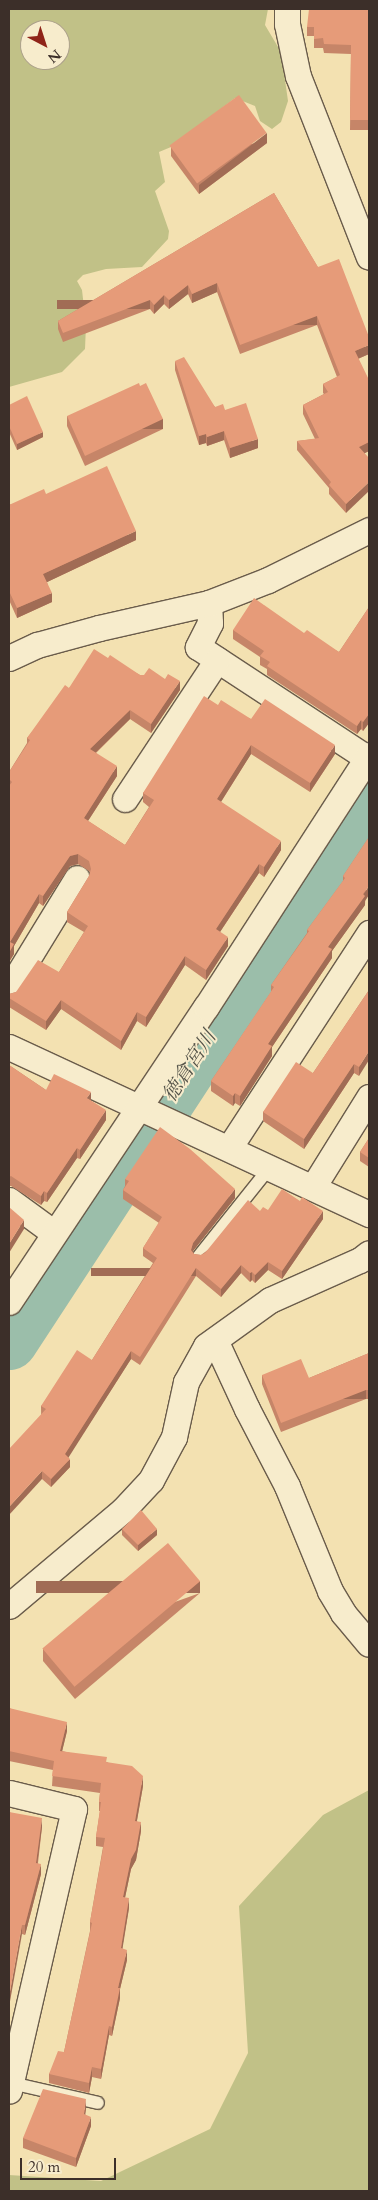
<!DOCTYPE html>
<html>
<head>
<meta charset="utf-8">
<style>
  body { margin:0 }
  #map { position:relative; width:378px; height:2200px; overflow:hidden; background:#f3e1b1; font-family:Cardo,"Noto Serif JP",serif }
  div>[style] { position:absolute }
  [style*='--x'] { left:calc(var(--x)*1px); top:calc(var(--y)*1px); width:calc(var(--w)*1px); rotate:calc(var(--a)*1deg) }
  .green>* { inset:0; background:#c1c187 }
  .river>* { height:58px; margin:-29px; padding:0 29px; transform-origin:29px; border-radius:29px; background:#9bbeaa }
  .roads { filter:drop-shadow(1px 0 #6a5c4b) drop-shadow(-1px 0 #6a5c4b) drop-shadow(0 1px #6a5c4b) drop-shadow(0 -1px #6a5c4b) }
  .lane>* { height:12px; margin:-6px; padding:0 6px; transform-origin:6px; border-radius:6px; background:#f7eccc }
  .street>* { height:25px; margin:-12.5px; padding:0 12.5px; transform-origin:12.5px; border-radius:12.5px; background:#f7eccc }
  .wall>* { inset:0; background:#c68568 }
  .shaded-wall>* { inset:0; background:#a16c55; transform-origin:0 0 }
  .building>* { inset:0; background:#e69b79; transform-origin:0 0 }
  span { translate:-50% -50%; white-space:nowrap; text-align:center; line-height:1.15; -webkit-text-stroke:4px #f7eccc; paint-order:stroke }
  .water-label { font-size:20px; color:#545349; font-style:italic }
  .frame { position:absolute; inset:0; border:10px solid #3c2f29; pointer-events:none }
  .north { position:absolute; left:20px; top:20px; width:50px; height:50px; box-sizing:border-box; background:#f7eccc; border:1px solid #aca08b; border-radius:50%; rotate:140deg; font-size:14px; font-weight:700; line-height:20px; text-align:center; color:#3c2f29 }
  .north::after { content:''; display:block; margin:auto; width:18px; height:22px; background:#8f2418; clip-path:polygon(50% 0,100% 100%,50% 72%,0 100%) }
  .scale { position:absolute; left:20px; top:2158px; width:96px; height:22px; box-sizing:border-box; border:2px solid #3c2f29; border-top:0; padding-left:6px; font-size:15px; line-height:18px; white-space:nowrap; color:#3c2f29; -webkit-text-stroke:4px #f7eccc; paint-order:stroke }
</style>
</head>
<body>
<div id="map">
  <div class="green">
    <i style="clip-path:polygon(evenodd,9px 9px,268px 9px,265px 25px,281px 52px,288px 101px,281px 122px,272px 129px,260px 121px,255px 106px,235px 98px,171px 147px,159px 152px,165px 182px,155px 191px,169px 231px,168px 239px,142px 267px,106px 269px,83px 275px,77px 281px,82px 290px,86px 325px,85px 349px,62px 372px,9px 387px,9px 9px,30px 30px,60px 30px,60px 60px,30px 60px,30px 30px)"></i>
    <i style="clip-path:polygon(369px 1790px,369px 2191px,9px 2191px,9px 2175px,101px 2181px,210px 2129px,248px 2053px,239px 1906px,323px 1815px)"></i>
  </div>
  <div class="river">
    <i style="--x:9;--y:1341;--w:658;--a:-56.84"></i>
  </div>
  <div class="roads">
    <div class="lane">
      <i style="--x:199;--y:1256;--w:114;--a:-51.4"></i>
      <i style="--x:11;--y:2083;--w:89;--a:12.9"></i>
    </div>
    <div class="street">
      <i style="--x:287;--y:9;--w:15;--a:90"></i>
      <i style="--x:287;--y:24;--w:53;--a:78.1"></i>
      <i style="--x:298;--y:76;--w:194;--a:68.6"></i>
      <i style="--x:209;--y:603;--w:20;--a:87"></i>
      <i style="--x:210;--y:623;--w:27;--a:117"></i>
      <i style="--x:198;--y:647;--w:202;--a:33.3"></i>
      <i style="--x:9;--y:658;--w:31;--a:-25"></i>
      <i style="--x:37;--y:645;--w:64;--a:-15.3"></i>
      <i style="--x:99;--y:628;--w:113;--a:-12.8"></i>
      <i style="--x:209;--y:603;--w:63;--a:-21.3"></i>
      <i style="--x:268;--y:580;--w:113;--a:-26.3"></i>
      <i style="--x:125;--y:799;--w:167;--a:-56.5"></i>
      <i style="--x:9;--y:989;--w:130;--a:-58.5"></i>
      <i style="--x:9;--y:1047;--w:397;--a:24.9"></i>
      <i style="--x:229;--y:1148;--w:257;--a:-56.9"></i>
      <i style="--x:313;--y:1187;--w:106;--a:-58.1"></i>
      <i style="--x:9;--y:1200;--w:56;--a:36.3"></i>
      <i style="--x:9;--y:1302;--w:355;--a:-56.3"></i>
      <i style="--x:206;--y:1007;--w:300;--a:-57.1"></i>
      <i style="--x:215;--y:1340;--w:76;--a:65.1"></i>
      <i style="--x:247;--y:1409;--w:87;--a:62.5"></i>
      <i style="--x:287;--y:1486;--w:113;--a:67.7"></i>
      <i style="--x:330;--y:1591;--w:26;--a:59"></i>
      <i style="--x:343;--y:1613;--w:40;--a:50"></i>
      <i style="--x:9;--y:1606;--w:149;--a:-40.1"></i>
      <i style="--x:123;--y:1510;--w:41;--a:-47"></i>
      <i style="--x:151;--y:1480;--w:49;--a:-61.9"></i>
      <i style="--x:174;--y:1437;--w:56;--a:-77.7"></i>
      <i style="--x:186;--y:1382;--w:41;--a:-60.9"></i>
      <i style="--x:206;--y:1346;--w:79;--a:-35.7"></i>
      <i style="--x:270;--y:1300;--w:98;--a:-24"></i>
      <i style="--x:360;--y:1260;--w:11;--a:-38"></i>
      <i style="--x:9;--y:1793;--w:67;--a:13.8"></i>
      <i style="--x:74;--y:1809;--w:289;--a:103"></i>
    </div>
  </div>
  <div class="wall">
    <i style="clip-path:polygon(369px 9px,369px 130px,350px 130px,351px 54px,324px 53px,323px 48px,314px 48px,314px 36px,307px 36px,307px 27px)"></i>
    <i style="clip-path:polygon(267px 143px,199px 194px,171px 156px,171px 147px)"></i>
    <i style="clip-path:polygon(274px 193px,369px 354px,358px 359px,369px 451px,365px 453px,346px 513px,329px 494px,329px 488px,297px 450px,297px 441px,315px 439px,303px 414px,303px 405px,324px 394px,323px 393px,323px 384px,337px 377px,317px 325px,240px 354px,217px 292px,192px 303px,188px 294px,169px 309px,164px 304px,154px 314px,150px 309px,63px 342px,58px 329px,58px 321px)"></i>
    <i style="clip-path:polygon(175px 361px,215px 407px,225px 410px,258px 448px,230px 458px,224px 440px,207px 446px,206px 443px,199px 445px,175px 370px)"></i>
    <i style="clip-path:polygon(9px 405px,43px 437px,17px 450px,9px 432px)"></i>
    <i style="clip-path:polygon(67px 416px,163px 429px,85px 466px,67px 426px)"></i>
    <i style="clip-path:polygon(46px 494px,136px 540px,47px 582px,52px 602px,17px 618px,9px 600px,9px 505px)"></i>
    <i style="clip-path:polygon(369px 607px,369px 723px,363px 731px,361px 729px,357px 734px,267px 675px,267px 669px,260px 665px,260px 657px,233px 639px,233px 630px,304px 633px,339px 652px)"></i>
    <i style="clip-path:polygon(108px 658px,140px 675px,180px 690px,151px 733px,130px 719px,96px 753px,117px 776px,88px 821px,125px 845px,149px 807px,143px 802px,143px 793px,218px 705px,251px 719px,335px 754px,310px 792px,251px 754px,221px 802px,281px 850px,264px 877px,259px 873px,220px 932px,228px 946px,206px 980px,185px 965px,146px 1027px,137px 1021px,121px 1050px,61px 1009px,46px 1030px,9px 1007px,9px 994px,16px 992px,59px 972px,84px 932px,67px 922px,67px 912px,89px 876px,90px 873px,89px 871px,78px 864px,70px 866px,43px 906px,39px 903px,14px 946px,14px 954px,9px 962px,9px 772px,27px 743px,27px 738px,69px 688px)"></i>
    <i style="clip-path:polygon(369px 837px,365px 905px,332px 951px,332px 958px,272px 1047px,272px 1056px,240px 1106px,235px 1103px,233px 1106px,211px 1091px,211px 1081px,271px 992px,271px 985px,307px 933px,307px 930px,343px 881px,343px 876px)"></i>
    <i style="clip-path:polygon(369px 990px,359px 1076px,354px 1073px,304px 1149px,263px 1121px,263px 1112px,313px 1073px)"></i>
    <i style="clip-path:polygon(9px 1065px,46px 1090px,91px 1101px,106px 1120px,80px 1159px,77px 1158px,47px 1202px,44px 1201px,41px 1205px,11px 1186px,9px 1186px)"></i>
    <i style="clip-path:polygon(369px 1138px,369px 1167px,360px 1161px,360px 1152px)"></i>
    <i style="clip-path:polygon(125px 1179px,235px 1198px,193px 1251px,194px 1254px,201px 1255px,260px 1211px,268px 1210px,323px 1219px,282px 1279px,268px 1270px,255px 1283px,252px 1280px,250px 1282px,241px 1273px,221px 1297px,196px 1276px,140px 1365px,131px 1359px,68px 1457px,70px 1467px,51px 1487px,42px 1479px,41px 1406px,92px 1360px,153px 1263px,143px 1256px,143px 1248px,159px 1223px,123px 1199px,123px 1190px,125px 1186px)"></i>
    <i style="clip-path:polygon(369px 1353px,369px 1399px,366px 1399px,281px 1432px,262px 1384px,262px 1375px,309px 1378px)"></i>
    <i style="clip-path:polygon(122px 1529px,157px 1535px,138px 1551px,122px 1535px)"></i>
    <i style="clip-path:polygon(200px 1593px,75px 1699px,43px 1661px,43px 1649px)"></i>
    <i style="clip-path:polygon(9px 1708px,67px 1731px,62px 1751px,107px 1762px,143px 1786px,137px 1821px,141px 1831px,136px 1860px,131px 1869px,125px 1898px,129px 1908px,122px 1949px,127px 1960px,120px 1989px,120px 1998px,112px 2036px,109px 2035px,101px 2079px,92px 2077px,89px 2093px,49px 2083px,49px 2074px,64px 2052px,90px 1931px,90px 1922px,103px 1847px,96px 1846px,96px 1837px,100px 1811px,99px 1811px,99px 1802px,100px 1793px,52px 1786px,53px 1770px,9px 1761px)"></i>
    <i style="clip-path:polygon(9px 1812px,42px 1827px,38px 1863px,41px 1874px,25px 1935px,22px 1934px)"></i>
    <i style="clip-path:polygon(86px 2109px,85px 2114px,91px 2126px,76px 2167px,23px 2148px,23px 2138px)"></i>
  </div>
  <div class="shaded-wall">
    <i style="clip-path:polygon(267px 133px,267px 143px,199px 194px,199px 185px)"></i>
    <i style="clip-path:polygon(217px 283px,217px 292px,192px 303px,192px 294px)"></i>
    <i style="clip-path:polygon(188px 285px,188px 294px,169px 309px,169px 300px)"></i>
    <i style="clip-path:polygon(164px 295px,164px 304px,154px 314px,154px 305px)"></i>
    <i style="left:150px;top:300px;width:9px;height:93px;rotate:90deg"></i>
    <i style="left:317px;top:316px;width:9px;height:82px;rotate:90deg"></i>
    <i style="clip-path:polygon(369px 345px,369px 354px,355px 360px,355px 351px)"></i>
    <i style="left:163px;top:419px;width:10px;height:86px;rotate:90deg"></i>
    <i style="clip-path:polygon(224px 431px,224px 440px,207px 446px,207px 437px)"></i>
    <i style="clip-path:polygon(43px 432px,43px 437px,17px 450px,17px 444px)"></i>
    <i style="clip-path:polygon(206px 434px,206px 443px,199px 445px,199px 436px)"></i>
    <i style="clip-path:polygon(258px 439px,258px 448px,230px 458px,230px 448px)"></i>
    <i style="clip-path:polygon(369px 442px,369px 451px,359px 456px,359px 447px)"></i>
    <i style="clip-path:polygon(369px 482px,369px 491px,346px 513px,346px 504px)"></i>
    <i style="clip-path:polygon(136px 531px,136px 540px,43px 584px,43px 574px)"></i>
    <i style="clip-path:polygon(52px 593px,52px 602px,17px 618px,17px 608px)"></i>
    <i style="clip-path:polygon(180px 681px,180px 690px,151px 733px,151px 724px)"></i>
    <i style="clip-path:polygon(130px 710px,130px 719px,90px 758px,90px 749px)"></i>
    <i style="clip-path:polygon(369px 714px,369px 723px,363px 731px,363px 722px)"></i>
    <i style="clip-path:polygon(361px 720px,361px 729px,357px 734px,357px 726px)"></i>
    <i style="clip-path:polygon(251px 745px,251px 754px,217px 808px,217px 799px)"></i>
    <i style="clip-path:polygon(335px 745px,335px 754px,310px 792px,310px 783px)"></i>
    <i style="clip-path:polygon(117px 766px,117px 776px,84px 827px,84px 818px)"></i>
    <i style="clip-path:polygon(281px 841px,281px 850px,264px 877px,264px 867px)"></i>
    <i style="clip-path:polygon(78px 854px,78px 864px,70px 866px,43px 906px,43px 896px,70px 856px)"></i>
    <i style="clip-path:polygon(259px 864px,259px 873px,216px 938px,216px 929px)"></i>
    <i style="clip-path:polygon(369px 886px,369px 895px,365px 901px,365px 905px,332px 951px,332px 958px,272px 1047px,272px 1056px,240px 1106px,240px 1096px,268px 1044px,328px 947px)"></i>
    <i style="clip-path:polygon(39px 894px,39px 903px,14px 946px,14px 954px,9px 962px,9px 953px,10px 942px)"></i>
    <i style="clip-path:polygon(228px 937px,228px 946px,206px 980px,206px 970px)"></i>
    <i style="clip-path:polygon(185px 956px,185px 965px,146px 1027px,146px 1017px)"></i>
    <i style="clip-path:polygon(61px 1000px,61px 1009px,46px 1030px,46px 1021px)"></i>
    <i style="clip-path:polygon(137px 1012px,137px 1021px,121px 1050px,121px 1041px)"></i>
    <i style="clip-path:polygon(369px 1051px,369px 1060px,359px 1076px,359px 1067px)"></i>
    <i style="clip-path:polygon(354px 1064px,354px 1073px,304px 1149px,304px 1139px)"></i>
    <i style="clip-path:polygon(91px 1092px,91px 1101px,87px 1098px)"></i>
    <i style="clip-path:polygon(235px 1093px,235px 1103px,233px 1106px,233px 1096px)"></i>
    <i style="clip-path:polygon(106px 1110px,106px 1120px,80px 1159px,80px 1150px)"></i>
    <i style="clip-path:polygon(77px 1148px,77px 1158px,47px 1202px,47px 1193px)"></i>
    <i style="clip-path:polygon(235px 1189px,235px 1198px,193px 1251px,191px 1258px,191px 1250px,193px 1243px)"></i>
    <i style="clip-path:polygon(44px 1191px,44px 1201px,41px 1205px,41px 1196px)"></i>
    <i style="clip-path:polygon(323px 1211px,323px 1219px,282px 1279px,282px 1271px)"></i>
    <i style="clip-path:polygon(24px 1220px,24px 1229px,9px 1253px,9px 1244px)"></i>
    <i style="clip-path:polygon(268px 1262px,268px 1270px,255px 1283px,255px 1275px)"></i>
    <i style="clip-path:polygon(241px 1265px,241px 1273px,221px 1297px,221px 1289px)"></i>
    <i style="left:196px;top:1268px;width:8px;height:105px;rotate:90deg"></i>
    <i style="clip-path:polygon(252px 1272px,252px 1280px,250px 1282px,250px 1273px)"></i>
    <i style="clip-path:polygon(131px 1351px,131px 1359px,65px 1463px,65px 1454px)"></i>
    <i style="left:366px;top:1390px;width:9px;height:91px;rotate:90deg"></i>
    <i style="clip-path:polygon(70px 1459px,70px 1467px,51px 1487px,51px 1479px)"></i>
    <i style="clip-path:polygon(42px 1471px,42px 1479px,9px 1515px,9px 1507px)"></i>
    <i style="clip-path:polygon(157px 1529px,157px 1535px,138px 1551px,138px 1545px)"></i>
    <i style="left:200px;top:1581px;width:12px;height:164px;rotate:90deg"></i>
    <i style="clip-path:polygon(67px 1722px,67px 1731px,60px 1760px,60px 1751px)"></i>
    <i style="clip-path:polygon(143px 1776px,143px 1786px,135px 1831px,135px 1821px)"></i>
    <i style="clip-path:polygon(42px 1818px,42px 1827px,36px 1873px,36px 1863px)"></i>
    <i style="clip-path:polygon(141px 1822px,141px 1831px,136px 1860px,131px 1869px,123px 1907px,123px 1897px,131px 1859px)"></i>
    <i style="clip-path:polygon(41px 1864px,41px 1874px,25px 1935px,25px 1925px)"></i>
    <i style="clip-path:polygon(129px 1898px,129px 1908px,121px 1958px,121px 1948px)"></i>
    <i style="clip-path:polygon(22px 1925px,22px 1934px,9px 2007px,9px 1997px)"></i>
    <i style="clip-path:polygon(127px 1950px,127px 1960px,120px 1989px,120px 1998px,112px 2036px,112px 2027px,118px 1988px)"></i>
    <i style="clip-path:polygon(109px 2026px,109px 2035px,101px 2079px,101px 2069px)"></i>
    <i style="clip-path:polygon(92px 2067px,92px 2077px,89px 2093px,89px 2083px)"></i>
    <i style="clip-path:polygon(86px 2099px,86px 2109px,84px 2123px,84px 2114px)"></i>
    <i style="clip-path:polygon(91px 2117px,91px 2126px,76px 2167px,76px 2158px)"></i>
  </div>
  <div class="building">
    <i style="clip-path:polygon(309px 9px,369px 9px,369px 120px,350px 120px,351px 45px,324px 44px,323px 38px,314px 39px,314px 27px,307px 27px)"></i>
    <i style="left:239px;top:95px;width:47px;height:86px;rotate:54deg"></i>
    <i style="clip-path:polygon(274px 193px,318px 267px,339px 259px,369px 337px,369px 345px,355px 351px,369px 380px,369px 442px,359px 447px,369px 458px,369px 482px,346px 504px,329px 485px,331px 482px,297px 441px,319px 438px,303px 405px,328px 392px,323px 384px,340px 375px,317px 316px,240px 345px,217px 283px,192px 294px,188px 285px,169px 300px,164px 295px,154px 305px,150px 300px,63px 333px,58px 321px)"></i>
    <i style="clip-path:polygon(184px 357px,215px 407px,223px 404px,225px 410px,246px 403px,258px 439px,230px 448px,224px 431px,207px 437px,206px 434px,199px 436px,175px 361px)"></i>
    <i style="clip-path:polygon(139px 383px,140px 386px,146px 383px,163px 419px,85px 456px,67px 416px)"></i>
    <i style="clip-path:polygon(27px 396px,43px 432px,17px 444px,9px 426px,9px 405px)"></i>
    <i style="clip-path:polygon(107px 466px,136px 531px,43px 574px,52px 593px,17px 608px,9px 591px,9px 564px,10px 564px,9px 562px,9px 505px,44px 489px,46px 494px)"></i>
    <i style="clip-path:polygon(254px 598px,304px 633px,307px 630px,339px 652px,369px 607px,369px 714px,363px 722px,361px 720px,357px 726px,267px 666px,270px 662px,260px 656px,264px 651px,233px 630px)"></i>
    <i style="clip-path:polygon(94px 649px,108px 658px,110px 655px,140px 675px,144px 675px,149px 668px,165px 679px,168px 674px,180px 681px,151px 724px,130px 710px,90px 749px,117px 766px,84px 818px,125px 845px,154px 800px,143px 793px,204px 696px,218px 705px,221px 700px,251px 719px,265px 699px,335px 745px,310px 783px,251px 745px,217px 799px,281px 841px,264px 867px,259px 864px,216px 929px,228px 937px,206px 970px,185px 956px,146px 1017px,137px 1012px,121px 1041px,61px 1000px,46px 1021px,9px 998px,9px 994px,16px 992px,38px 960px,59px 972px,88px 926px,67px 912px,89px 876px,91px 869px,89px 861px,78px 854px,70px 856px,43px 896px,39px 894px,10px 942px,14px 944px,9px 953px,9px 786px,12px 782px,9px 779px,9px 772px,30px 740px,27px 738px,65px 685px,69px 688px)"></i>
    <i style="clip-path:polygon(369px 837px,369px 886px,363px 894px,365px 896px,328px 947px,332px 949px,268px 1044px,272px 1046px,240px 1096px,235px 1093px,233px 1096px,211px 1081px,274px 987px,271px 985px,309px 931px,307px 930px,345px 878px,343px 876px)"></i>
    <i style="clip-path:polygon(369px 990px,369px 1051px,359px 1067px,354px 1064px,304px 1139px,263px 1112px,296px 1062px,313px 1073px)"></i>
    <i style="clip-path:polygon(9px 1065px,46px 1090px,54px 1074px,91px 1092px,87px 1098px,106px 1110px,80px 1150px,77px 1148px,47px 1193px,44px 1191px,41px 1196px,11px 1176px,9px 1177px)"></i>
    <i style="clip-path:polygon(160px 1127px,190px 1149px,235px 1189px,193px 1243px,191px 1250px,194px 1254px,201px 1255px,205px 1253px,248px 1200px,260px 1211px,263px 1207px,268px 1210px,282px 1189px,300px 1201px,302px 1197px,323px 1211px,282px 1271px,268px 1262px,255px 1275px,252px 1272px,250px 1273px,241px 1265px,221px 1289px,196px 1268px,140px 1357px,131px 1351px,65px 1454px,70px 1459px,51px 1479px,42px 1471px,9px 1507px,9px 1449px,46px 1409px,41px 1406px,77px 1350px,92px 1360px,157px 1258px,143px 1248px,162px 1217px,123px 1190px,129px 1181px,125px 1179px)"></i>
    <i style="clip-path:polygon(369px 1138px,369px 1158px,360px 1152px)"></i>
    <i style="clip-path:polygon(9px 1207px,24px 1220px,9px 1244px)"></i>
    <i style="clip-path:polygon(369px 1353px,369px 1390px,366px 1390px,281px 1423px,262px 1375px,301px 1359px,309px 1378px)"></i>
    <i style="clip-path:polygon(141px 1510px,157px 1529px,138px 1545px,122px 1529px)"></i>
    <i style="left:168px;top:1543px;width:50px;height:164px;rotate:50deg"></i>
    <i style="clip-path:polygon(9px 1708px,67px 1722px,60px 1751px,107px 1757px,106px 1762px,132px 1766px,143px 1776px,135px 1821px,141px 1822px,136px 1850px,131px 1859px,123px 1897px,129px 1898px,121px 1948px,127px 1950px,118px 1988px,120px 1988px,112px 2027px,109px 2026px,101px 2069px,92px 2067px,89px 2083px,49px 2074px,58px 2051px,64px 2052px,92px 1923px,90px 1922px,105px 1838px,96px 1837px,101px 1802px,99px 1802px,101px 1783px,52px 1776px,54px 1761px,9px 1751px)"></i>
    <i style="clip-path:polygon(9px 1812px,42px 1818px,36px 1863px,41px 1864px,25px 1925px,22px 1925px,9px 1997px)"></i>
    <i style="clip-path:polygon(43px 2089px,86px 2099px,84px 2114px,91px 2117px,76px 2158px,23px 2138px)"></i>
  </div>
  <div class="water-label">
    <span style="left:189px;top:1066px;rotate:-57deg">徳倉宮川</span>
  </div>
  <div class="frame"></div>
  <div class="north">N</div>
  <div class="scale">20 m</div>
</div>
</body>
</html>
